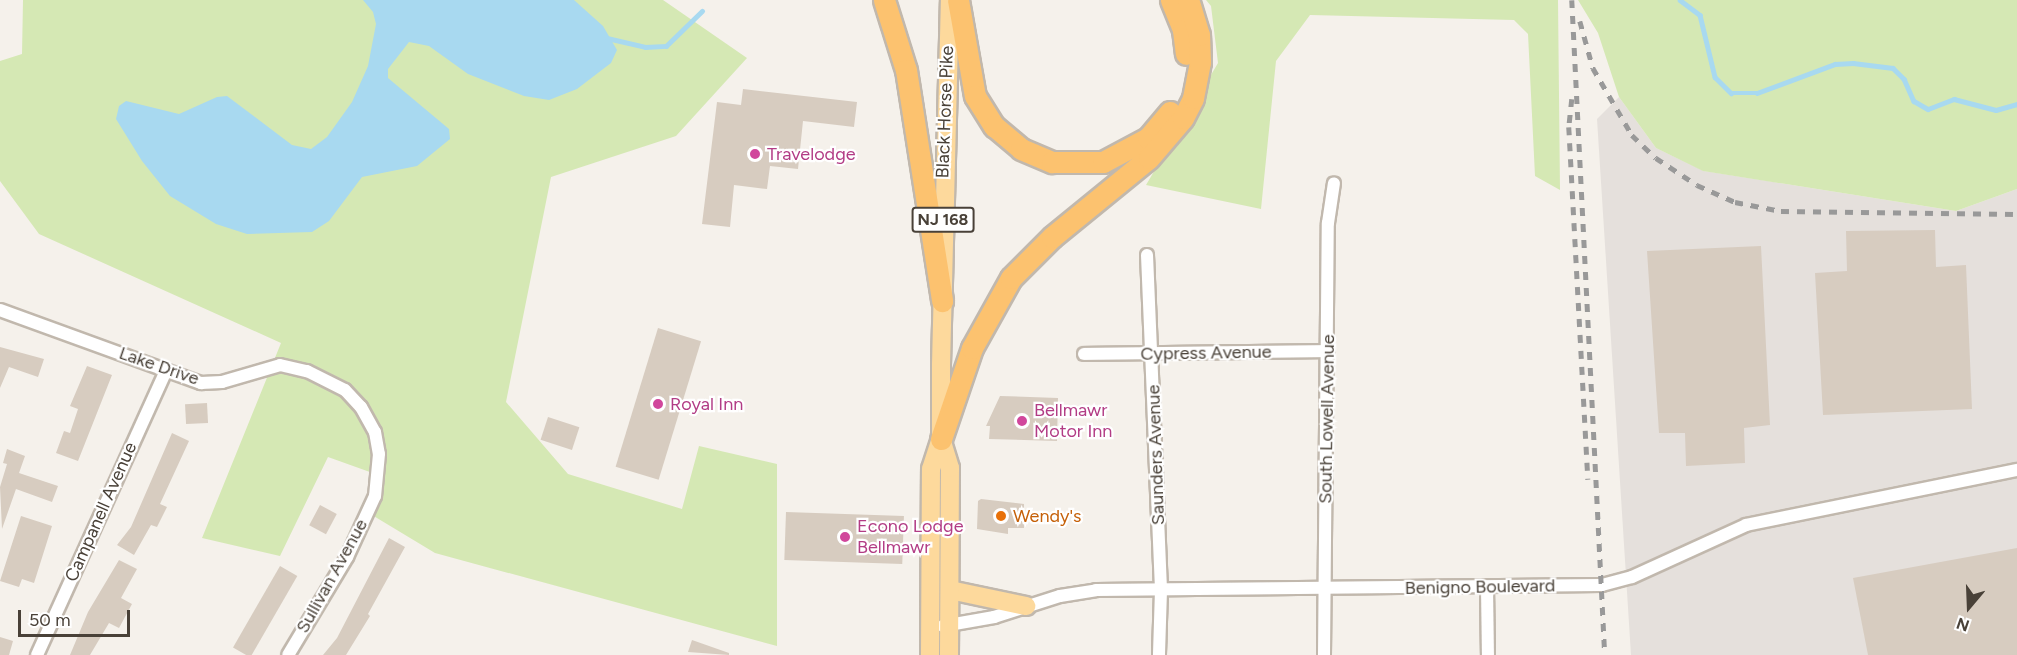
<!DOCTYPE html>
<html>
<head>
<meta charset="utf-8">
<style>
  body { margin:0 }
  #map { position:relative; width:2017px; height:655px; overflow:hidden; background:#f5f1eb; font-family:Figtree,sans-serif }
  div>[style] { position:absolute }
  [style*='--x'] { left:calc(var(--x)*1px); top:calc(var(--y)*1px); width:calc(var(--w)*1px); rotate:calc(var(--a)*1deg) }
  .industrial>* { inset:0; background:#e5e0dc }
  .green>* { inset:0; background:#d5e8b4 }
  .water>* { inset:0; background:#a8d9f0 }
  .stream>* { height:4.5px; margin:-2.25px; padding:0 2.25px; transform-origin:2.25px; border-radius:2.25px; background:#a8d9f0 }
  .building>* { inset:0; background:#d7ccc0; transform-origin:0 0 }
  .roads { filter:drop-shadow(2px 0 #c1b8ad) drop-shadow(-2px 0 #c1b8ad) drop-shadow(0 2px #c1b8ad) drop-shadow(0 -2px #c1b8ad) }
  .minor>* { height:12px; margin:-6px; padding:0 6px; transform-origin:6px; border-radius:6px; background:#fff }
  .primary>* { height:18px; margin:-9px; padding:0 9px; transform-origin:9px; border-radius:9px; background:#fdd99c }
  .motorway>* { height:21px; margin:-10.5px; padding:0 10.5px; transform-origin:10.5px; border-radius:10.5px; background:#fcc26f }
  .rail>* { height:4.5px; margin-top:-2.25px; transform-origin:0; background:repeating-linear-gradient(90deg,#999 0 8px,transparent 0 16px) }
  .dots>* { width:16px; height:16px; translate:-50% -50%; box-sizing:border-box; border:3px solid #fff; border-radius:50% }
  span { translate:-50% -50%; white-space:nowrap; text-align:center; line-height:1.15; -webkit-text-stroke:4.5px #fff; paint-order:stroke }
  .shield-label span { padding:2px 4px; background:#fff; border:2px solid; border-radius:4px; -webkit-text-stroke-width:0 }
  .shield-label { font-size:16px; color:#494138; font-weight:700 }
  .street-label { font-size:18px; color:#494138 }
  .hotel-label { font-size:18px; color:#b23c85 }
  .left { translate:0 -50%; text-align:left }
  .food-label { font-size:18px; color:#c56008 }
  .north { position:absolute; left:1939px; top:577px; width:60px; height:60px; -webkit-text-stroke:4px #fff; paint-order:stroke; rotate:199deg; font-size:16px; font-weight:700; line-height:24px; text-align:center; color:#494138 }
  .north::after { content:''; display:block; margin:auto; width:21px; height:27px; background:#494138; clip-path:polygon(50% 0,100% 100%,50% 72%,0 100%) }
  .scale { position:absolute; left:18px; top:610px; width:112px; height:27px; box-sizing:border-box; border:3px solid #494138; border-top:0; padding-left:8px; font-size:18px; line-height:21px; white-space:nowrap; color:#494138; -webkit-text-stroke:4px #fff; paint-order:stroke }
</style>
</head>
<body>
<div id="map">
  <div class="industrial">
    <i style="clip-path:polygon(1619px 97px,1656px 148px,1704px 171px,1956px 211px,2017px 189px,2017px 655px,1631px 655px,1597px 119px)"></i>
  </div>
  <div class="green">
    <i style="clip-path:polygon(23px 0,663px 0,747px 58px,676px 136px,551px 177px,506px 402px,568px 474px,682px 509px,699px 446px,777px 464px,777px 646px,435px 553px,367px 512px,381px 476px,328px 457px,280px 556px,202px 538px,281px 343px,39px 234px,0 181px,0 61px,22px 54px)"></i>
    <i style="clip-path:polygon(1206px 0,1558px 0,1560px 190px,1535px 176px,1528px 34px,1514px 20px,1310px 15px,1276px 61px,1261px 209px,1146px 185px,1218px 63px,1211px 6px)"></i>
    <i style="clip-path:polygon(1578px 0,2017px 0,2017px 189px,1956px 211px,1703px 171px,1656px 148px,1619px 97px,1598px 33px)"></i>
  </div>
  <div class="water">
    <i style="clip-path:polygon(363px 0,574px 0,603px 26px,617px 50px,611px 63px,577px 89px,549px 100px,524px 96px,468px 74px,429px 46px,409px 42px,388px 69px,388px 78px,449px 129px,450px 139px,417px 166px,362px 177px,329px 221px,312px 232px,247px 234px,216px 224px,170px 196px,142px 161px,116px 119px,119px 106px,126px 101px,179px 114px,217px 97px,227px 96px,292px 145px,311px 149px,327px 137px,352px 102px,368px 66px,376px 24px,373px 12px)"></i>
  </div>
  <div class="stream">
    <i style="--x:1680;--y:0;--w:25;--a:37"></i>
    <i style="--x:1700;--y:15;--w:64;--a:76.4"></i>
    <i style="--x:1715;--y:77;--w:23;--a:45"></i>
    <i style="--x:1731;--y:93;--w:26;--a:0"></i>
    <i style="--x:1757;--y:93;--w:83;--a:-20.4"></i>
    <i style="--x:1835;--y:64;--w:18;--a:-3"></i>
    <i style="--x:1853;--y:63;--w:40;--a:7.1"></i>
    <i style="--x:1893;--y:68;--w:16;--a:45"></i>
    <i style="--x:1904;--y:79;--w:24;--a:66"></i>
    <i style="--x:1914;--y:101;--w:16;--a:30"></i>
    <i style="--x:1928;--y:109;--w:28;--a:-21"></i>
    <i style="--x:1954;--y:99;--w:43;--a:14.7"></i>
    <i style="--x:1996;--y:110;--w:22;--a:-16"></i>
    <i style="--x:607;--y:38;--w:39;--a:13"></i>
    <i style="--x:645;--y:47;--w:21;--a:-3"></i>
    <i style="--x:666;--y:46;--w:50;--a:-44.2"></i>
  </div>
  <div class="building">
    <i style="clip-path:polygon(743px 89px,857px 102px,854px 127px,803px 121px,798px 169px,770px 166px,767px 189px,734px 185px,730px 227px,702px 224px,717px 102px,741px 105px)"></i>
    <i style="clip-path:polygon(1935px 230px,1936px 267px,1966px 265px,1972px 409px,1823px 415px,1815px 273px,1847px 271px,1846px 231px)"></i>
    <i style="clip-path:polygon(1761px 246px,1770px 425px,1744px 428px,1745px 463px,1686px 466px,1685px 433px,1659px 433px,1647px 251px)"></i>
    <i style="left:658px;top:328px;width:45px;height:145px;rotate:17deg"></i>
    <i style="clip-path:polygon(0 347px,44px 359px,38px 377px,9px 367px,0 388px)"></i>
    <i style="clip-path:polygon(87px 366px,112px 375px,78px 461px,56px 453px,64px 431px,70px 433px,78px 409px,70px 406px)"></i>
    <i style="clip-path:polygon(1000px 396px,1058px 398px,1057px 441px,989px 439px,990px 426px,986px 426px)"></i>
    <i style="left:207px;top:403px;width:20px;height:22px;rotate:87deg"></i>
    <i style="left:548px;top:417px;width:33px;height:24px;rotate:18deg"></i>
    <i style="clip-path:polygon(172px 433px,189px 441px,160px 504px,167px 507px,157px 527px,151px 525px,134px 555px,117px 545px,131px 527px)"></i>
    <i style="clip-path:polygon(7px 449px,25px 456px,19px 473px,58px 486px,52px 502px,16px 489px,2px 529px,0 487px,7px 464px,3px 463px)"></i>
    <i style="clip-path:polygon(981px 499px,1024px 504px,1024px 528px,1008px 528px,1008px 534px,977px 529px,978px 501px)"></i>
    <i style="left:320px;top:505px;width:19px;height:23px;rotate:28deg"></i>
    <i style="left:786px;top:512px;width:118px;height:48px;rotate:2deg"></i>
    <i style="clip-path:polygon(21px 516px,52px 526px,34px 583px,22px 579px,19px 587px,0 581px)"></i>
    <i style="clip-path:polygon(389px 538px,405px 547px,368px 614px,370px 616px,346px 655px,323px 655px,337px 638px)"></i>
    <i style="clip-path:polygon(2017px 548px,2017px 655px,1868px 655px,1853px 578px)"></i>
    <i style="clip-path:polygon(119px 560px,137px 569px,121px 598px,132px 604px,119px 628px,109px 623px,90px 655px,70px 655px,88px 612px)"></i>
    <i style="left:280px;top:566px;width:20px;height:94px;rotate:30deg"></i>
    <i style="clip-path:polygon(0 637px,13px 641px,9px 655px,0 655px)"></i>
    <i style="clip-path:polygon(692px 640px,729px 653px,729px 655px,688px 652px)"></i>
  </div>
  <div class="roads">
    <div class="minor">
      <i style="--x:1147;--y:255;--w:335;--a:87.6"></i>
      <i style="--x:1161;--y:590;--w:65;--a:91.8"></i>
      <i style="--x:0;--y:310;--w:214;--a:20"></i>
      <i style="--x:201;--y:383;--w:21;--a:-3"></i>
      <i style="--x:222;--y:382;--w:60;--a:-16.3"></i>
      <i style="--x:280;--y:365;--w:28;--a:13"></i>
      <i style="--x:307;--y:371;--w:42;--a:26.6"></i>
      <i style="--x:345;--y:390;--w:23;--a:47"></i>
      <i style="--x:361;--y:407;--w:29;--a:61"></i>
      <i style="--x:375;--y:432;--w:22;--a:80"></i>
      <i style="--x:379;--y:454;--w:42;--a:95.4"></i>
      <i style="--x:375;--y:496;--w:67;--a:114.7"></i>
      <i style="--x:347;--y:557;--w:114;--a:121"></i>
      <i style="--x:1084;--y:354;--w:244;--a:-0.7"></i>
      <i style="--x:1487;--y:587;--w:68;--a:89.2"></i>
      <i style="--x:943;--y:626;--w:52;--a:-10"></i>
      <i style="--x:994;--y:617;--w:69;--a:-17.7"></i>
      <i style="--x:1060;--y:596;--w:36;--a:-9"></i>
      <i style="--x:1096;--y:590;--w:506;--a:-0.57"></i>
      <i style="--x:1602;--y:585;--w:31;--a:-15"></i>
      <i style="--x:1632;--y:577;--w:125;--a:-24.5"></i>
      <i style="--x:1746;--y:525;--w:277;--a:-11.5"></i>
      <i style="--x:37;--y:655;--w:312;--a:-65.6"></i>
      <i style="--x:1324;--y:655;--w:432;--a:-89.5"></i>
      <i style="--x:1328;--y:223;--w:40;--a:-81.5"></i>
    </div>
    <div class="primary">
      <i style="--x:950;--y:590;--w:78;--a:11.9"></i>
      <i style="--x:930;--y:655;--w:186;--a:-89.7"></i>
      <i style="--x:931;--y:469;--w:32;--a:-72"></i>
      <i style="--x:949;--y:655;--w:187;--a:-89.7"></i>
      <i style="--x:950;--y:468;--w:30;--a:-107"></i>
      <i style="--x:941;--y:439;--w:74;--a:-90"></i>
      <i style="--x:941;--y:365;--w:365;--a:-88.6"></i>
    </div>
    <div class="motorway">
      <i style="--x:884;--y:0;--w:73;--a:72.6"></i>
      <i style="--x:906;--y:70;--w:234;--a:81.1"></i>
      <i style="--x:958;--y:0;--w:97;--a:80"></i>
      <i style="--x:975;--y:96;--w:36;--a:58"></i>
      <i style="--x:994;--y:126;--w:35;--a:40"></i>
      <i style="--x:1021;--y:149;--w:34;--a:23"></i>
      <i style="--x:1052;--y:162;--w:51;--a:0"></i>
      <i style="--x:1103;--y:162;--w:51;--a:-28.1"></i>
      <i style="--x:1148;--y:138;--w:34;--a:-50"></i>
      <i style="--x:1171;--y:0;--w:32;--a:68"></i>
      <i style="--x:1183;--y:30;--w:24;--a:83"></i>
      <i style="--x:941;--y:439;--w:96;--a:-71.2"></i>
      <i style="--x:972;--y:348;--w:80;--a:-60.9"></i>
      <i style="--x:1011;--y:278;--w:58;--a:-45"></i>
      <i style="--x:1052;--y:237;--w:125;--a:-39.2"></i>
      <i style="--x:1149;--y:158;--w:52;--a:-49.6"></i>
      <i style="--x:1183;--y:118;--w:22;--a:-63"></i>
      <i style="--x:1193;--y:98;--w:37;--a:-79"></i>
      <i style="--x:1200;--y:62;--w:27;--a:-92"></i>
      <i style="--x:1199;--y:35;--w:37;--a:-107"></i>
    </div>
  </div>
  <div class="rail">
    <i style="--x:1572;--y:0;--w:656;--a:87.12"></i>
    <i style="--x:1580;--y:21;--w:49;--a:74.5"></i>
    <i style="--x:1593;--y:68;--w:78;--a:59.8"></i>
    <i style="--x:1632;--y:135;--w:33;--a:44"></i>
    <i style="--x:1656;--y:158;--w:49;--a:33.4"></i>
    <i style="--x:1697;--y:185;--w:42;--a:24.1"></i>
    <i style="--x:1735;--y:202;--w:47;--a:11.1"></i>
    <i style="--x:1781;--y:211;--w:236;--a:0.7"></i>
    <i style="--x:1572;--y:99;--w:28;--a:96"></i>
    <i style="--x:1569;--y:127;--w:353;--a:86.9"></i>
  </div>
  <div class="dots">
    <i style="left:755px;top:154px;background:#d1479c"></i>
    <i style="left:658px;top:404px;background:#d1479c"></i>
    <i style="left:1022px;top:421px;background:#d1479c"></i>
    <i style="left:1001px;top:516px;background:#e8710a"></i>
    <i style="left:845px;top:537px;background:#d1479c"></i>
  </div>
  <div class="shield-label">
    <span style="left:943px;top:220px">NJ 168</span>
  </div>
  <div class="street-label">
    <span style="left:945px;top:112px;rotate:-88deg">Black Horse Pike</span>
    <span style="left:1206px;top:353px;rotate:-1deg">Cypress Avenue</span>
    <span style="left:159px;top:366px;rotate:19deg">Lake Drive</span>
    <span style="left:1327px;top:419px;rotate:-89deg">South Lowell Avenue</span>
    <span style="left:1156px;top:455px;rotate:-92deg">Saunders Avenue</span>
    <span style="left:101px;top:512px;rotate:-66deg">Campanell Avenue</span>
    <span style="left:332px;top:576px;rotate:-61deg">Sullivan Avenue</span>
    <span style="left:1480px;top:587px;rotate:-1deg">Benigno Boulevard</span>
  </div>
  <div class="hotel-label">
    <span class="left" style="left:767px;top:154px">Travelodge</span>
    <span class="left" style="left:670px;top:404px">Royal Inn</span>
    <span class="left" style="left:1034px;top:421px">Bellmawr<br>Motor Inn</span>
    <span class="left" style="left:857px;top:537px">Econo Lodge<br>Bellmawr</span>
  </div>
  <div class="food-label">
    <span class="left" style="left:1013px;top:516px">Wendy's</span>
  </div>
  <div class="north">N</div>
  <div class="scale">50 m</div>
</div>
</body>
</html>
